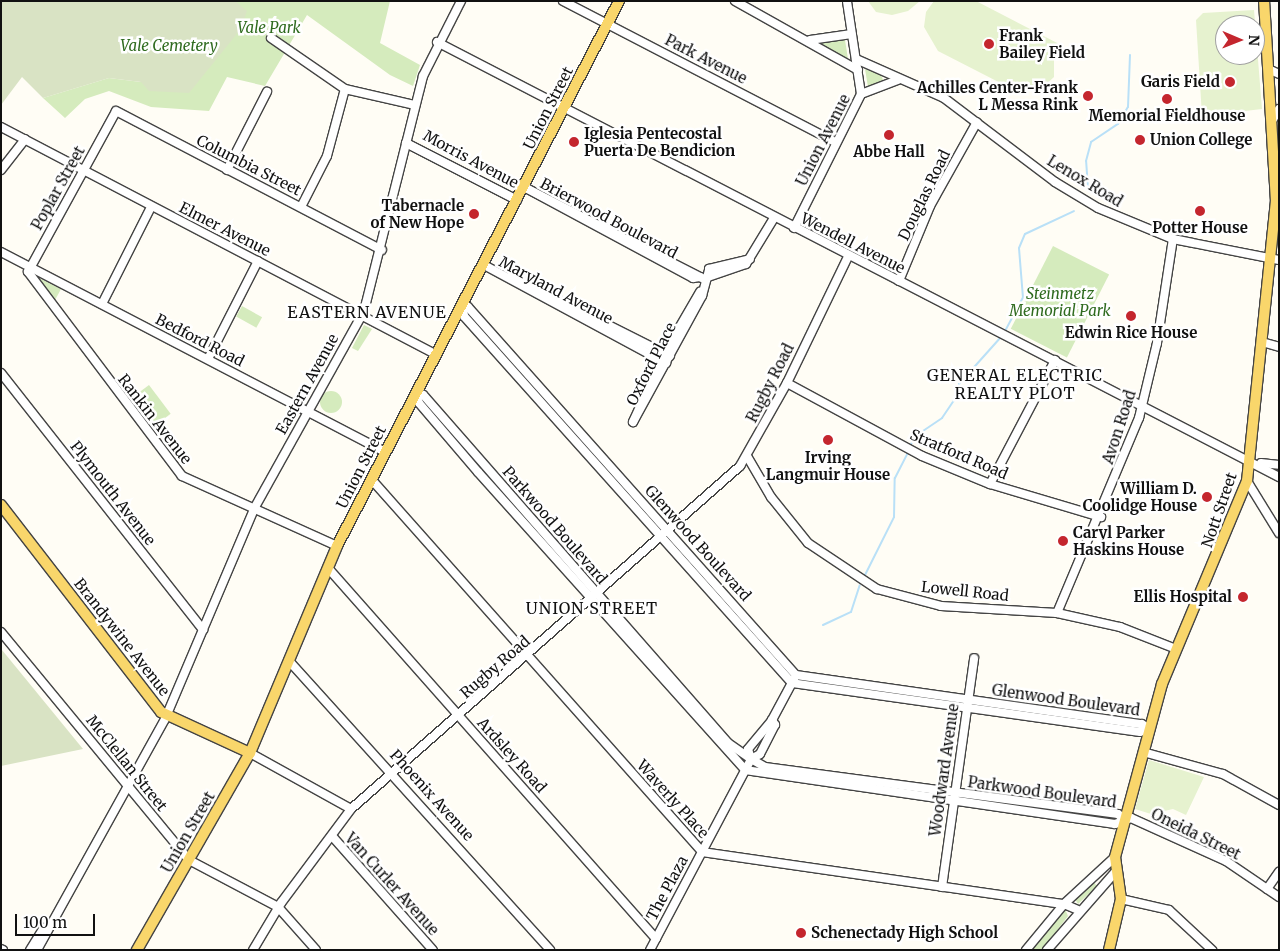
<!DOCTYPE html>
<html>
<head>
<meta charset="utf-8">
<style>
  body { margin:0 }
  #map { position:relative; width:1280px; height:951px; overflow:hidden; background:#fffdf5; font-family:Merriweather,serif }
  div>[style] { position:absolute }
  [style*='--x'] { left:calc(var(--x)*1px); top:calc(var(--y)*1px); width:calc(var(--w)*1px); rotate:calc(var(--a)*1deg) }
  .green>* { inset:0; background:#d5ebbd; transform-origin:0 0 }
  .round { border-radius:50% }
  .cemetery>* { inset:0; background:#d9e3c4 }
  .pitch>* { inset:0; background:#e6f2cf }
  .stream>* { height:2px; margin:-1px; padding:0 1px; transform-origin:1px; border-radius:1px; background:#b9e0f7 }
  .roads { filter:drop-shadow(1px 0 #444) drop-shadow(-1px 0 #444) drop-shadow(0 1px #444) drop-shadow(0 -1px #444) }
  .minor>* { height:8px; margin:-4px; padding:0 4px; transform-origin:4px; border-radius:4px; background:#fff }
  .major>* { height:10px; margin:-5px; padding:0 5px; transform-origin:5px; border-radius:5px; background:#f9d66b }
  .dots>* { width:14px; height:14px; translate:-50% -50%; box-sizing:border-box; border:2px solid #fff; border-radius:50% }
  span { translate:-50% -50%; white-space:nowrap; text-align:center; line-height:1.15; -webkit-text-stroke:5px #fff; paint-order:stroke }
  .park-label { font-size:15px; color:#2f6b1f; font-style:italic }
  .poi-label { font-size:15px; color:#111; font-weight:700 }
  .left { translate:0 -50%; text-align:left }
  .right { translate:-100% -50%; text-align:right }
  .street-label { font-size:15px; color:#111 }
  .neighbourhood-label { font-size:16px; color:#111; letter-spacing:1px }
  .frame { position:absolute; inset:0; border:2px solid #111; pointer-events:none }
  .north { position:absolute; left:1215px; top:15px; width:50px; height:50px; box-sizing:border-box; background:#fff; border:1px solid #a0a0a0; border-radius:50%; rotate:91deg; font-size:14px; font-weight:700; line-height:20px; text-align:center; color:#111 }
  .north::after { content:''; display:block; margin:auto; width:18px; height:22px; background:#c4262e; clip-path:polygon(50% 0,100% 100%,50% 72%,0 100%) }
  .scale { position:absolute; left:15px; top:914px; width:80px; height:22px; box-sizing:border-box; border:2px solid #111; border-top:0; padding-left:6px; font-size:15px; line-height:18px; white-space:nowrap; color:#111; -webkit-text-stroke:4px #fff; paint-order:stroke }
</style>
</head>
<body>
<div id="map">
  <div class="green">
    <i style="clip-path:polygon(235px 1px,390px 1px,380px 43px,420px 65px,413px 86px,390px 75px,307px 15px,265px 86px,227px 77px,209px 111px,151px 107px,109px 91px,85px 99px,65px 118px,43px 98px,109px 78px,141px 82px)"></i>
    <i style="clip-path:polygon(845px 40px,848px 59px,819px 43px)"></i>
    <i style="clip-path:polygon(865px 69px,881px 75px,883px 80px,868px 87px)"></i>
    <i style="left:1053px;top:246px;width:63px;height:93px;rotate:27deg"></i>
    <i style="clip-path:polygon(35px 276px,61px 289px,54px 302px)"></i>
    <i style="left:242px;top:306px;width:23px;height:12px;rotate:29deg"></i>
    <i style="clip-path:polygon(364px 325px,372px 329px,358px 351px,352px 348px)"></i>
    <i style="left:149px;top:385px;width:36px;height:23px;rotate:53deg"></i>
    <i class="round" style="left:320px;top:391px;width:22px;height:22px"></i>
    <i style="clip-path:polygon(1093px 881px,1097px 886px,1078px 904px,1075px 899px)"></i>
    <i style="clip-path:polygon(1065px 909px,1068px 916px,1042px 950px,1031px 950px)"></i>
  </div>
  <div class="cemetery">
    <i style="clip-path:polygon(1px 1px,235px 1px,247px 11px,240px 30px,189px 93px,149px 91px,141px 82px,109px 78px,43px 98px,22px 77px,1px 105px)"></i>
    <i style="clip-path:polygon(1px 650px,2px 650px,83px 749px,1px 766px)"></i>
  </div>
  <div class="pitch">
    <i style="clip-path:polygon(868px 1px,920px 1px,908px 11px,892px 15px,876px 12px)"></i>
    <i style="clip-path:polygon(934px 1px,976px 1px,1063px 46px,1060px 52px,1054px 49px,1054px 77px,1041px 89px,1020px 93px,938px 51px,924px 27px,926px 12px)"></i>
    <i style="clip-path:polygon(evenodd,1254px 10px,1262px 109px,1202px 116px,1196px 20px,1203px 13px,1254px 10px,1225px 25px,1255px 25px,1255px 55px,1225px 55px,1225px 25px)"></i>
    <i style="clip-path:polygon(1149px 760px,1204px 777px,1186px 815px,1173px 809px,1151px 814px,1135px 809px)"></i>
  </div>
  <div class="stream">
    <i style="--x:1088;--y:188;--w:27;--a:-94"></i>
    <i style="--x:1086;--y:161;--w:20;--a:-75"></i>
    <i style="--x:1091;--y:142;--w:32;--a:-34"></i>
    <i style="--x:1118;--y:124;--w:20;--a:-60"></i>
    <i style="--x:1128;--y:107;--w:52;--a:-87.8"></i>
    <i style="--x:1004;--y:333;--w:40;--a:-62"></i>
    <i style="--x:1023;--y:298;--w:50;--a:-94.6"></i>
    <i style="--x:1019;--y:248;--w:15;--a:-67"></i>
    <i style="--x:1025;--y:234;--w:54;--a:-25.1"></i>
    <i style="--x:910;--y:447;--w:11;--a:-68"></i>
    <i style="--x:914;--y:437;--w:34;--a:-34"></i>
    <i style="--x:942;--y:418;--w:29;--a:-56"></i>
    <i style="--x:958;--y:394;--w:10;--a:-84"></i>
    <i style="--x:959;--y:384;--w:63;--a:-48.2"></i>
    <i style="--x:864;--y:577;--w:67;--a:-63.4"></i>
    <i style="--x:894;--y:517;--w:39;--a:-89"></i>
    <i style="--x:895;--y:478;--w:29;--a:-63"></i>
    <i style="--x:823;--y:625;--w:31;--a:-25"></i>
    <i style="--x:851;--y:612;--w:28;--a:-72"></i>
  </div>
  <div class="roads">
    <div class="minor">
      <i style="--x:563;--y:1;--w:306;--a:27.4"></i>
      <i style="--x:735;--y:1;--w:141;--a:29.3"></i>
      <i style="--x:271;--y:38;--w:90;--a:34.6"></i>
      <i style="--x:345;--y:89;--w:72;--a:12.9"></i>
      <i style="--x:810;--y:40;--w:42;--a:-8.1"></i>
      <i style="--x:437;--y:42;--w:948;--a:27.32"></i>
      <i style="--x:856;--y:59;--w:96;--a:23.9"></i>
      <i style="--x:944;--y:98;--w:139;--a:37.1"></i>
      <i style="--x:1055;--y:182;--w:50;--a:31.2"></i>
      <i style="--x:1098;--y:208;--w:81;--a:22.5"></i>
      <i style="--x:1173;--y:239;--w:108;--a:11.2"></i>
      <i style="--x:1268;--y:69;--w:12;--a:24"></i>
      <i style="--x:861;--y:94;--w:40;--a:-21"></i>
      <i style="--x:1272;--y:121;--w:14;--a:-60"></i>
      <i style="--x:1;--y:127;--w:492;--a:27.6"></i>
      <i style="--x:406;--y:143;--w:125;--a:27.2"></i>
      <i style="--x:406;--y:143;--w:125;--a:27.2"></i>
      <i style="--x:1;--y:170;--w:39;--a:-52"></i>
      <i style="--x:227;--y:170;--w:88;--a:-62.9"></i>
      <i style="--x:524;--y:187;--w:204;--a:27.1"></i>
      <i style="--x:524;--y:187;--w:192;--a:28.3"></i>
      <i style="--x:693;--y:278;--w:7;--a:-8"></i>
      <i style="--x:301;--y:207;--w:57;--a:-63"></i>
      <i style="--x:327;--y:156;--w:69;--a:-75"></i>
      <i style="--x:794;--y:228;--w:150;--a:-63.4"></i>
      <i style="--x:861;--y:94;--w:94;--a:-98.6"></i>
      <i style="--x:1;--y:252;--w:434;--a:27.5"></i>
      <i style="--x:484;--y:265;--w:207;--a:28.3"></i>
      <i style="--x:511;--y:276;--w:178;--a:26.7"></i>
      <i style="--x:708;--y:277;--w:40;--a:-18.9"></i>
      <i style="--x:746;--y:264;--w:54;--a:-58.7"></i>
      <i style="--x:899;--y:281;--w:81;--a:-67.5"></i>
      <i style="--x:930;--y:206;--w:96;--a:-60.8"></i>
      <i style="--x:102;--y:304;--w:109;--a:-63.2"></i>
      <i style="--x:468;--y:307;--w:493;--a:48.3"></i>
      <i style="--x:796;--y:675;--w:349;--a:8.1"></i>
      <i style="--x:1142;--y:724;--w:9;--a:36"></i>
      <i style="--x:1149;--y:729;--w:9;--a:162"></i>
      <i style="--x:1140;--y:732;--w:351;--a:-172"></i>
      <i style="--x:792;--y:683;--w:492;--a:-131.8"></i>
      <i style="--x:464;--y:316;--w:8;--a:-97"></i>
      <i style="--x:463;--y:308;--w:5;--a:-11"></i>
      <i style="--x:1262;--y:342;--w:18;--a:16"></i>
      <i style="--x:208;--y:359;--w:110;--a:-63"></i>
      <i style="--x:1;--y:373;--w:327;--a:51.8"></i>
      <i style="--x:787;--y:383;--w:153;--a:28.4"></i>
      <i style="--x:922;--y:456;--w:74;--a:22.4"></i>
      <i style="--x:990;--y:484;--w:116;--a:16.6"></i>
      <i style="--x:633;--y:422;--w:144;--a:-61.3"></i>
      <i style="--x:702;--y:296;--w:28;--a:-75"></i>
      <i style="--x:709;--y:269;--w:42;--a:-13.7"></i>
      <i style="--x:633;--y:422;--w:75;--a:-65.5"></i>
      <i style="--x:664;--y:354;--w:72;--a:-59.9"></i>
      <i style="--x:747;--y:456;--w:48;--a:59.7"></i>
      <i style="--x:771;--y:497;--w:59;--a:51.2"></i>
      <i style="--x:808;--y:543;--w:83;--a:33.7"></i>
      <i style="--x:877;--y:589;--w:66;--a:14.9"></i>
      <i style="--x:941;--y:606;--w:116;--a:3.5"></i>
      <i style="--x:1057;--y:613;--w:65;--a:12.5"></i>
      <i style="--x:1120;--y:627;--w:60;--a:21.4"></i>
      <i style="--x:1261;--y:463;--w:18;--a:6"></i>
      <i style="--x:372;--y:480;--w:497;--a:48.4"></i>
      <i style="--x:702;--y:852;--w:366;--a:8.2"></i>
      <i style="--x:1064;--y:904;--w:15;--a:23"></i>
      <i style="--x:1247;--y:481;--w:61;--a:58.4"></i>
      <i style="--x:990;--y:484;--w:140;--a:-62.3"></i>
      <i style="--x:337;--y:546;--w:170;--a:-155.7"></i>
      <i style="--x:182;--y:476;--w:256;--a:-127"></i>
      <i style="--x:28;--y:272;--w:183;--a:-61.3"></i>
      <i style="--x:116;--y:111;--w:300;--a:27.6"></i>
      <i style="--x:328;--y:568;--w:495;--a:48.5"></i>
      <i style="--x:1057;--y:613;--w:212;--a:-67.2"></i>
      <i style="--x:1139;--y:418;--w:77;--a:-76.5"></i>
      <i style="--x:1157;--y:343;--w:105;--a:-81.3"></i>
      <i style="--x:1;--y:632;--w:296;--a:50.5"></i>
      <i style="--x:189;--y:860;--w:101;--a:27.8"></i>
      <i style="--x:278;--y:907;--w:57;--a:48.5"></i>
      <i style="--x:290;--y:662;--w:388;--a:47.9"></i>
      <i style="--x:1143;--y:752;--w:83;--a:15.4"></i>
      <i style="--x:1223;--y:774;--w:64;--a:29"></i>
      <i style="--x:250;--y:753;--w:115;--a:29"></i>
      <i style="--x:751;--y:759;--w:10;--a:-107"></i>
      <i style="--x:748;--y:749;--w:38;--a:-50"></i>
      <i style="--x:772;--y:720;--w:47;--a:-61.8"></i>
      <i style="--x:1124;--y:820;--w:8;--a:-135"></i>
      <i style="--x:1118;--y:814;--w:356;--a:-172.4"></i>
      <i style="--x:765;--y:767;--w:16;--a:-150"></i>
      <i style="--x:751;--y:759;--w:28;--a:-145"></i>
      <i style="--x:728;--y:743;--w:463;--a:-131.2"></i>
      <i style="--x:423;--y:395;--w:7;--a:-172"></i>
      <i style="--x:416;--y:394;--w:9;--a:72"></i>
      <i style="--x:419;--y:403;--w:91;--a:49.5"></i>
      <i style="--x:478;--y:472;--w:400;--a:48.1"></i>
      <i style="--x:745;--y:770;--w:374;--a:8.3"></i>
      <i style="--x:1115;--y:824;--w:17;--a:-21"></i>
      <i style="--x:1131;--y:818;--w:104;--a:24.4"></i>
      <i style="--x:1226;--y:861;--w:64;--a:34.2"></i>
      <i style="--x:332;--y:836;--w:152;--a:48.5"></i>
      <i style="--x:942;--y:887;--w:231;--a:-82"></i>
      <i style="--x:1267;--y:889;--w:21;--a:-55"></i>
      <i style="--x:1121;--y:899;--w:49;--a:12.9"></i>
      <i style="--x:1169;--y:910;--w:59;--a:42.9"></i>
      <i style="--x:1;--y:949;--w:2;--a:27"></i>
      <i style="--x:30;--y:950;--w:26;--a:-58"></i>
      <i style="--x:37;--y:950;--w:264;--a:-61"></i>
      <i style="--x:165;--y:719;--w:230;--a:-67"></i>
      <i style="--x:255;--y:507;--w:224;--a:-60.9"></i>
      <i style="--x:364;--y:311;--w:242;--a:-75.9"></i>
      <i style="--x:423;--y:76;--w:84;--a:-63.1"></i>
      <i style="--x:253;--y:950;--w:55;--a:-59.2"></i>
      <i style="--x:281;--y:903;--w:117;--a:-53.3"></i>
      <i style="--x:351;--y:809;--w:519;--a:-41.4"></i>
      <i style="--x:740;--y:466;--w:95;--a:-60.5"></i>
      <i style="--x:787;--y:383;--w:140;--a:-64.2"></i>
      <i style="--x:650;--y:950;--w:216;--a:-62.1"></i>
      <i style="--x:751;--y:759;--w:10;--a:-29"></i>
      <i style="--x:760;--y:754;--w:33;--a:-63"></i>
      <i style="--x:775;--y:725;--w:6;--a:-121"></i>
      <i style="--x:1026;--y:950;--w:60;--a:-50.4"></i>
      <i style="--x:1064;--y:904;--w:69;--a:-42.7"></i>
      <i style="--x:1047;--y:950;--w:106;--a:-48.8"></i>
    </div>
    <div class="major">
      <i style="--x:1;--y:505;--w:262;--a:52.3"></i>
      <i style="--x:161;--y:712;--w:98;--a:24.7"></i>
      <i style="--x:137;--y:950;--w:227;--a:-60.2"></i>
      <i style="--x:250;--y:753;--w:225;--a:-67.2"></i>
      <i style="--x:337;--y:546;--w:614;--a:-62.64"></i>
      <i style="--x:1109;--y:950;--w:52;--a:-76.8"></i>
      <i style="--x:1121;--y:899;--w:42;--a:-98.1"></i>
      <i style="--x:1115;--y:857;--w:179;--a:-74.8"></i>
      <i style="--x:1162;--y:684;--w:220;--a:-67.3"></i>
      <i style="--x:1247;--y:481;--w:281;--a:-84.1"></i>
      <i style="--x:1276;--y:202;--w:201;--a:-93.4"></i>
    </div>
  </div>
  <div class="dots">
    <i style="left:989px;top:44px;background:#c4262e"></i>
    <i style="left:1230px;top:82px;background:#c4262e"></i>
    <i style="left:1088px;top:96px;background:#c4262e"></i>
    <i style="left:1167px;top:99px;background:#c4262e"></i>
    <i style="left:889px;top:135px;background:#c4262e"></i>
    <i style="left:1140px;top:140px;background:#c4262e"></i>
    <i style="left:574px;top:142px;background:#c4262e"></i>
    <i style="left:1200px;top:211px;background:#c4262e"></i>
    <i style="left:474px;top:214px;background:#c4262e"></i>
    <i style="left:1131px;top:316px;background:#c4262e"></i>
    <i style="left:828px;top:440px;background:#c4262e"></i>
    <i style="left:1207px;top:497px;background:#c4262e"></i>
    <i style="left:1063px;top:541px;background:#c4262e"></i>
    <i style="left:1243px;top:597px;background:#c4262e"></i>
    <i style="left:801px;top:933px;background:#c4262e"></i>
  </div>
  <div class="park-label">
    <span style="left:269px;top:28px">Vale Park</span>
    <span style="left:169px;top:46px">Vale Cemetery</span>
    <span style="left:1060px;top:302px">Steinmetz<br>Memorial Park</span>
  </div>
  <div class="poi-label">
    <span class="left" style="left:999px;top:44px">Frank<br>Bailey Field</span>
    <span class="right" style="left:1220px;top:82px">Garis Field</span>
    <span class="right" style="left:1078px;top:96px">Achilles Center-Frank<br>L Messa Rink</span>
    <span style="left:1167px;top:116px">Memorial Fieldhouse</span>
    <span class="left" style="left:584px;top:142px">Iglesia Pentecostal<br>Puerta De Bendicion</span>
    <span class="left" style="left:1150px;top:140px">Union College</span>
    <span style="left:889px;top:152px">Abbe Hall</span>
    <span class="right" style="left:464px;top:214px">Tabernacle<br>of New Hope</span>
    <span style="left:1200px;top:228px">Potter House</span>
    <span style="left:1131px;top:333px">Edwin Rice House</span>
    <span style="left:828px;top:466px">Irving<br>Langmuir House</span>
    <span class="right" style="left:1197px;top:497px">William D.<br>Coolidge House</span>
    <span class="left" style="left:1073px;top:541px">Caryl Parker<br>Haskins House</span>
    <span class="right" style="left:1232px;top:597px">Ellis Hospital</span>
    <span class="left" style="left:811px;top:933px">Schenectady High School</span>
  </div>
  <div class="street-label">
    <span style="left:706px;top:59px;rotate:27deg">Park Avenue</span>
    <span style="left:548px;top:108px;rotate:-63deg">Union Street</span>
    <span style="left:823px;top:140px;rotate:-63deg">Union Avenue</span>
    <span style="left:471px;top:159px;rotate:28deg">Morris Avenue</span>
    <span style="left:249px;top:165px;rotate:27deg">Columbia Street</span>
    <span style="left:1085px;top:181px;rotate:31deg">Lenox Road</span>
    <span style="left:58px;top:188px;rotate:-61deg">Poplar Street</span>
    <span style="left:924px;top:195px;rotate:-64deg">Douglas Road</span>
    <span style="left:609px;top:218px;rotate:28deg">Brierwood Boulevard</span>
    <span style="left:225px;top:229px;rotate:27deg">Elmer Avenue</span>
    <span style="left:853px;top:243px;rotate:27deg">Wendell Avenue</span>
    <span style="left:556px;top:290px;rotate:28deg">Maryland Avenue</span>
    <span style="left:200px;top:340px;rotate:27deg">Bedford Road</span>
    <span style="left:651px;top:364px;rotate:-63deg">Oxford Place</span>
    <span style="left:770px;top:383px;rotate:-63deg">Rugby Road</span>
    <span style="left:307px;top:384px;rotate:-61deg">Eastern Avenue</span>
    <span style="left:155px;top:419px;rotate:52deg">Rankin Avenue</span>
    <span style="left:1119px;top:427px;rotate:-72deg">Avon Road</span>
    <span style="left:959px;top:454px;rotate:23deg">Stratford Road</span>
    <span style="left:361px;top:467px;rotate:-63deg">Union Street</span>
    <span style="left:113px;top:493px;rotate:52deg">Plymouth Avenue</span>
    <span style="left:1219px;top:510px;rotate:-71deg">Nott Street</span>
    <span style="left:555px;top:525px;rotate:49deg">Parkwood Boulevard</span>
    <span style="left:698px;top:543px;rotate:48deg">Glenwood Boulevard</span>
    <span style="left:965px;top:591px;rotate:6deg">Lowell Road</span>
    <span style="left:122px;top:637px;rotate:52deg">Brandywine Avenue</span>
    <span style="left:495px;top:667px;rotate:-41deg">Rugby Road</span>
    <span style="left:1066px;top:700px;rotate:8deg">Glenwood Boulevard</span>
    <span style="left:512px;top:755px;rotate:48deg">Ardsley Road</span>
    <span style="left:127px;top:763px;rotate:51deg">McClellan Street</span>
    <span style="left:944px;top:770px;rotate:-82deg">Woodward Avenue</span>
    <span style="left:1042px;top:792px;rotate:8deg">Parkwood Boulevard</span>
    <span style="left:432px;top:795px;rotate:48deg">Phoenix Avenue</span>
    <span style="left:673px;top:799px;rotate:48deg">Waverly Place</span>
    <span style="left:188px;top:832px;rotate:-60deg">Union Street</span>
    <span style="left:1196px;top:834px;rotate:26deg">Oneida Street</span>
    <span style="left:392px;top:884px;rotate:48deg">Van Curler Avenue</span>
    <span style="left:667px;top:888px;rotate:-62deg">The Plaza</span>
  </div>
  <div class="neighbourhood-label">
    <span style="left:367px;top:312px">EASTERN AVENUE</span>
    <span style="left:1015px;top:384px">GENERAL ELECTRIC<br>REALTY PLOT</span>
    <span style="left:592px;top:608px">UNION STREET</span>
  </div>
  <div class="frame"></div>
  <div class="north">N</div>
  <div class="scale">100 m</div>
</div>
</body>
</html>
